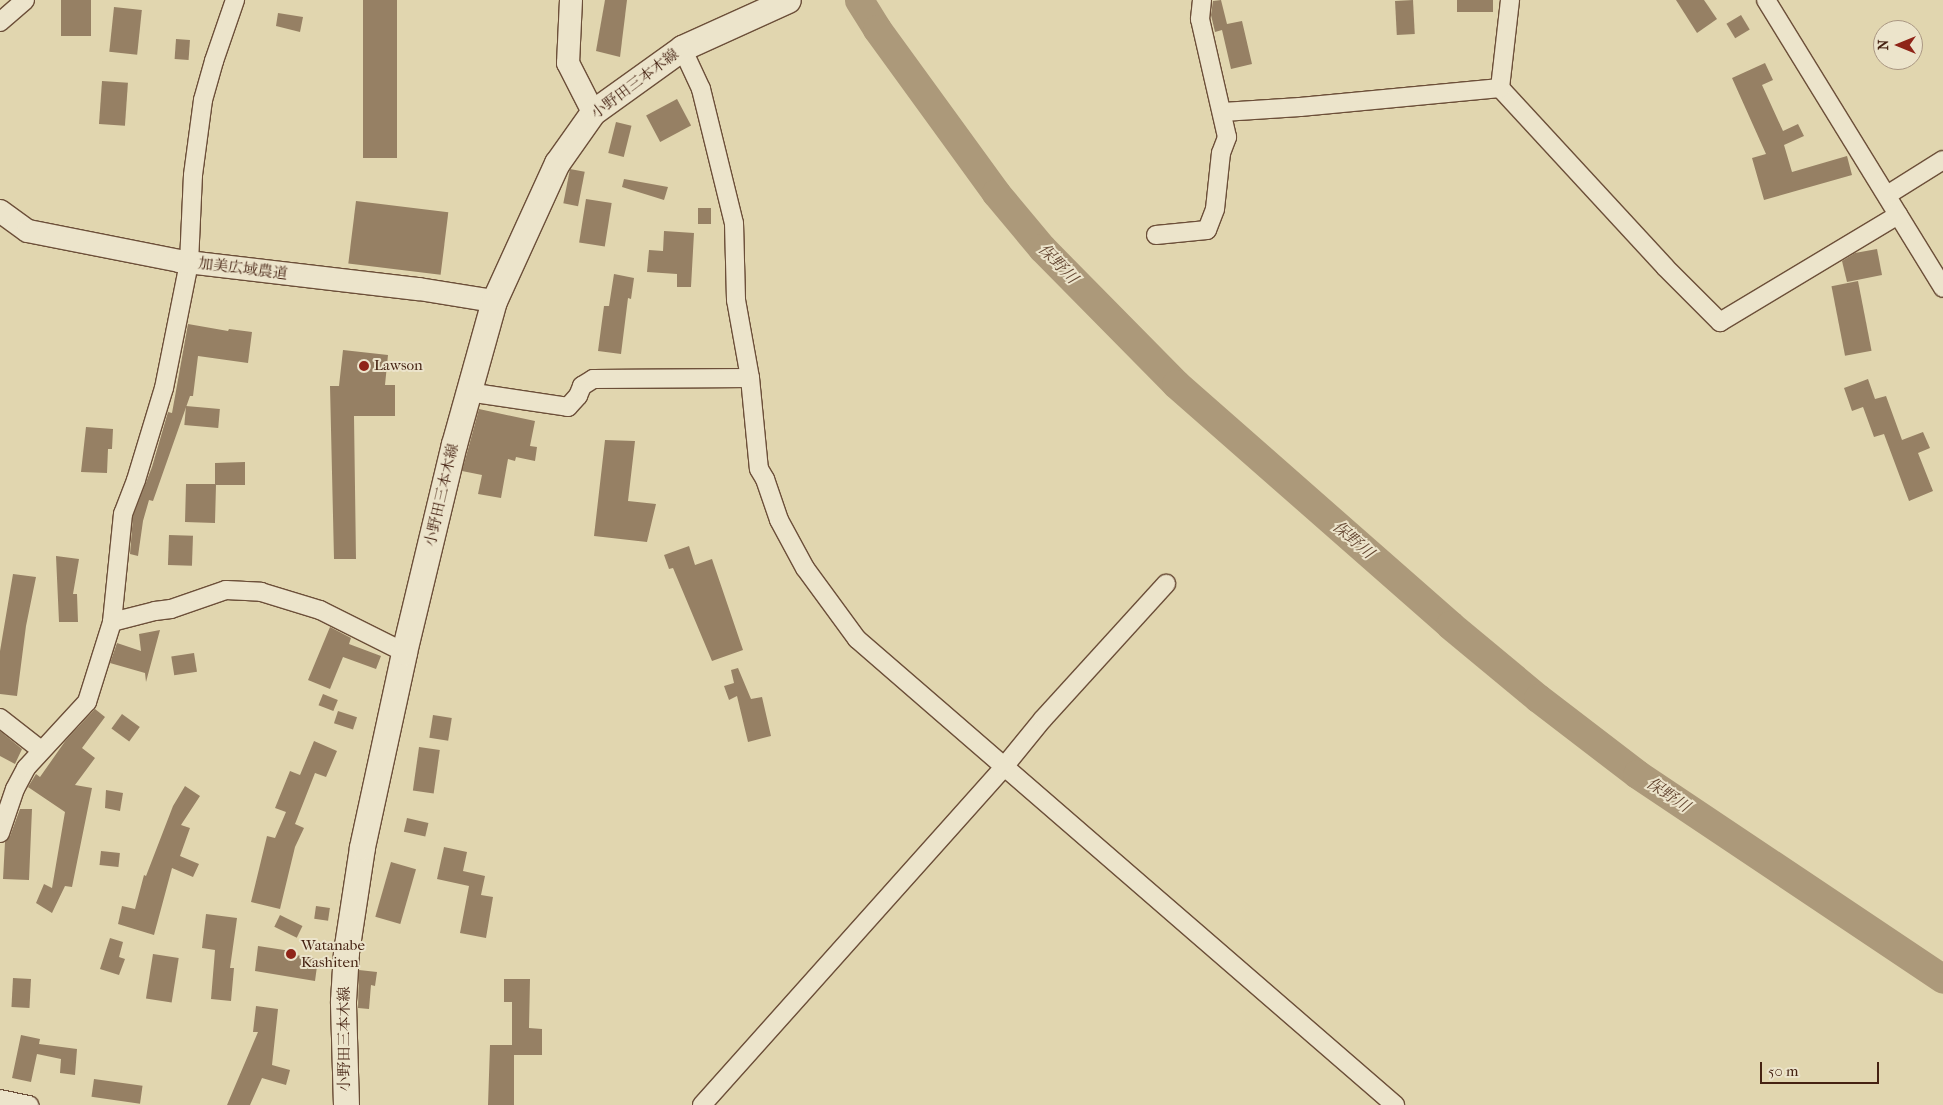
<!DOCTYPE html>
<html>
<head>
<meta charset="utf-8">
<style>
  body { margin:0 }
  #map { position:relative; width:1943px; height:1105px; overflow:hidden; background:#e1d6af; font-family:"IM FELL French Canon","Noto Serif JP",serif }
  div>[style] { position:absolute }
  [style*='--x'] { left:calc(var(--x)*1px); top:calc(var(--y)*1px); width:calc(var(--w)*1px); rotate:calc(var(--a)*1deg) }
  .river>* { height:29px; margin:-14.5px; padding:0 14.5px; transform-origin:14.5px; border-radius:14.5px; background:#ac997a }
  .building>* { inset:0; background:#968064; transform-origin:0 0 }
  .roads { filter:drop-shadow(1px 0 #6c4f39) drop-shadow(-1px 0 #6c4f39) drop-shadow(0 1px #6c4f39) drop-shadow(0 -1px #6c4f39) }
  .minor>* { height:18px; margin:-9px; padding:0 9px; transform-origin:9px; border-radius:9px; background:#ece4cb }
  .tertiary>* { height:22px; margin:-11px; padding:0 11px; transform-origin:11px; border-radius:11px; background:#ece4cb }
  .secondary>* { height:25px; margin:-12.5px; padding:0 12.5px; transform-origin:12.5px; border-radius:12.5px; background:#ece4cb }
  .dots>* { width:14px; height:14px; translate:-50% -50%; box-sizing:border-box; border:2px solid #ece4cb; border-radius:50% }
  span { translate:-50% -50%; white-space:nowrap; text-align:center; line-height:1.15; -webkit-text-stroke:4px #ece4cb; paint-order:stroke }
  .street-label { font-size:15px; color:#452212 }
  .poi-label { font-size:15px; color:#452212 }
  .left { translate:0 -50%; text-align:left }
  .water-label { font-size:16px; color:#644631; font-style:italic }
  .north { position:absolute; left:1873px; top:20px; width:50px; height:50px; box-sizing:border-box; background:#ece4cb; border:1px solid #a99681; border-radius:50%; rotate:270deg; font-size:14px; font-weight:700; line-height:20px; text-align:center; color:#452212 }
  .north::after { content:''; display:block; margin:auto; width:18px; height:22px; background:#8f2418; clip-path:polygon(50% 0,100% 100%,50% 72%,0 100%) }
  .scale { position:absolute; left:1760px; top:1062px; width:119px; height:22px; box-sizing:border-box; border:2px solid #452212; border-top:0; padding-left:6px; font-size:15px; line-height:18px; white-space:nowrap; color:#452212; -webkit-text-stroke:4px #ece4cb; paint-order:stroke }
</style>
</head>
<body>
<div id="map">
  <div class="river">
    <i style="--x:859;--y:0;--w:34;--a:58"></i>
    <i style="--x:877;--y:29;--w:203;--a:54"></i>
    <i style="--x:996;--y:193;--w:72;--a:50.1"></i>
    <i style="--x:1042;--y:248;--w:191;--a:45.4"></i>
    <i style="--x:1176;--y:384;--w:365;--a:41.3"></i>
    <i style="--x:1450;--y:625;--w:114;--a:39.7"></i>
    <i style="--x:1538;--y:698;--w:125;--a:37.5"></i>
    <i style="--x:1637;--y:774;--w:368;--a:33.8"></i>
  </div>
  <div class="building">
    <i style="left:61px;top:0;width:30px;height:36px"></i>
    <i style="left:363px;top:0;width:34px;height:158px"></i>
    <i style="clip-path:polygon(605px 0,627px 0,620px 57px,596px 51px)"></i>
    <i style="clip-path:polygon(1221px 0,1227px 24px,1242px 21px,1252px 64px,1231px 69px,1222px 30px,1215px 32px,1211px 15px,1213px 1px)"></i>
    <i style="left:1413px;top:0;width:34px;height:18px;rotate:87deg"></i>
    <i style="left:1457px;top:0;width:36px;height:12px"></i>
    <i style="clip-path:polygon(1676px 0,1704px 0,1717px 19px,1697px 33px)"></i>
    <i style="left:114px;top:7px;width:28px;height:45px;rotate:6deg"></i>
    <i style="clip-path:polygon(278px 13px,303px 17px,300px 32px,276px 26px)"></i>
    <i style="left:1741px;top:15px;width:17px;height:17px;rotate:59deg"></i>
    <i style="left:176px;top:39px;width:14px;height:20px;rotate:4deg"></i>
    <i style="clip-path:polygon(1765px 63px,1773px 80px,1762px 85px,1783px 131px,1798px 124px,1804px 136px,1784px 145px,1792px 172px,1847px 156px,1852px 175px,1764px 200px,1752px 158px,1766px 154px,1732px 78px)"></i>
    <i style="left:102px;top:81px;width:26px;height:43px;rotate:4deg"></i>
    <i style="left:677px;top:99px;width:30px;height:35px;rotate:62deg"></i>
    <i style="left:616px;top:122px;width:16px;height:32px;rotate:14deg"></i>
    <i style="left:570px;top:169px;width:15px;height:35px;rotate:11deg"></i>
    <i style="clip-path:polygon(624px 179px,668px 187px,664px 200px,622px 187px)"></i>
    <i style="left:586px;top:199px;width:26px;height:44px;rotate:9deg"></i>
    <i style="left:356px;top:201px;width:93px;height:63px;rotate:7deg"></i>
    <i style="left:698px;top:208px;width:13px;height:16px"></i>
    <i style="clip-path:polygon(664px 231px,694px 233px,691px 287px,677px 287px,677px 274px,647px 272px,649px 250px,663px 251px)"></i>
    <i style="clip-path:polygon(1877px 249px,1882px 275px,1847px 282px,1842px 261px,1855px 253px)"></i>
    <i style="clip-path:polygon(614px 274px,634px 278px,631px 299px,628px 298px,621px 354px,598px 351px,604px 306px,609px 306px)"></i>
    <i style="left:1858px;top:281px;width:71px;height:27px;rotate:79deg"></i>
    <i style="clip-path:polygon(188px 324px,228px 331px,229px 329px,252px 332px,248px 363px,198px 356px,193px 396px,190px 396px,153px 501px,149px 500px,143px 521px,138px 556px,130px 554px,133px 516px,152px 467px,168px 412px,172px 413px)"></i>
    <i style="clip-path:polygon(343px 350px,388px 355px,385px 385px,395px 385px,395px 416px,354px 416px,356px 559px,334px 559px,330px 386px,339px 386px)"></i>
    <i style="clip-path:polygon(1868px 379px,1875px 399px,1886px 396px,1902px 440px,1923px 432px,1930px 448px,1918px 453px,1933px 491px,1909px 501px,1884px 434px,1874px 437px,1863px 407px,1852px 411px,1844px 388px)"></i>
    <i style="left:186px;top:406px;width:34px;height:19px;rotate:5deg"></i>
    <i style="clip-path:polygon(479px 409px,535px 421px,530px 446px,537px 447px,535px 461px,516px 457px,515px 461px,508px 459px,501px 498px,478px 494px,482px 475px,462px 471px)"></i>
    <i style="clip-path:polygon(86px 427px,113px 429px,112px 449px,108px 449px,107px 473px,81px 472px)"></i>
    <i style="clip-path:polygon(605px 440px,635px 441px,628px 501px,656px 504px,647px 542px,594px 536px)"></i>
    <i style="clip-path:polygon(245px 462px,245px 485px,216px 485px,215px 523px,185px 522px,186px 484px,215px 484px,215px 463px)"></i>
    <i style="left:169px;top:535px;width:24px;height:30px;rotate:2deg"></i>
    <i style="clip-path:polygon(689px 546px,695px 565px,712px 559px,743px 650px,712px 661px,673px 568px,669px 569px,664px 555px)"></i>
    <i style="clip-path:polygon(56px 556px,79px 559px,73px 594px,77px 594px,78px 622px,59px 622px)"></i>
    <i style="clip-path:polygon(13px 574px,36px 577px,26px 626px,17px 696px,0 694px,0 651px)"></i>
    <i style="clip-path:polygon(330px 627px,351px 638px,349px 644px,381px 656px,376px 669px,343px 657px,330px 689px,308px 680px)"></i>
    <i style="clip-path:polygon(160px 630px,146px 682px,145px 673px,110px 663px,117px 643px,141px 651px,139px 634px)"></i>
    <i style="left:194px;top:653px;width:19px;height:23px;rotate:81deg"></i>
    <i style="clip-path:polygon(738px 668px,751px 699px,762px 697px,771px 736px,748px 742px,737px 696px,729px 700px,724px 686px,734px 683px,731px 670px)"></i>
    <i style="left:323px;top:694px;width:16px;height:12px;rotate:22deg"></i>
    <i style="clip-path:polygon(95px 709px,105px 717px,82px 748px,95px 758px,75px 785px,92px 788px,72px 887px,65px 886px,52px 913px,36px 903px,44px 884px,52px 888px,65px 812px,28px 787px,36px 774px,40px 777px,66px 740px)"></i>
    <i style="left:338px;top:711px;width:20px;height:13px;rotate:18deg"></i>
    <i style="left:122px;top:714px;width:22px;height:18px;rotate:36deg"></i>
    <i style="left:433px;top:715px;width:19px;height:23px;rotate:9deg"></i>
    <i style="clip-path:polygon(0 731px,22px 749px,15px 764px,0 756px)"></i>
    <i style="clip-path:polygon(314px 741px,337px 751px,326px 777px,315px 773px,295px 824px,304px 828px,295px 847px,280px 909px,251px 902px,267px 836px,275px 838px,286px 812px,275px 808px,290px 771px,300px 775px)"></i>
    <i style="left:419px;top:747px;width:21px;height:44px;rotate:8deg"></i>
    <i style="clip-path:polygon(185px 786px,200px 796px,181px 825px,190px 828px,180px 856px,199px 864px,193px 877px,172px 868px,154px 935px,118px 924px,122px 906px,135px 909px,144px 875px,146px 876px,173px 806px)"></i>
    <i style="clip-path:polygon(106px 790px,123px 793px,120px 811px,105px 808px)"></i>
    <i style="clip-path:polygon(20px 809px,32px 809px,29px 880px,3px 879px,5px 842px,10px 836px)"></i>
    <i style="left:407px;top:818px;width:22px;height:14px;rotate:13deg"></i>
    <i style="clip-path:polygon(444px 847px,467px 852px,463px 871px,485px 876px,481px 895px,493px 897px,486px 938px,460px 933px,469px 886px,437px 879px)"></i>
    <i style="left:101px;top:851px;width:19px;height:14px;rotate:6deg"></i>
    <i style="left:391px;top:862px;width:26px;height:57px;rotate:16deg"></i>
    <i style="left:316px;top:906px;width:14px;height:13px;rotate:8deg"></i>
    <i style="clip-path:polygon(206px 914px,237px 918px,230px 968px,234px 968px,231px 1001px,211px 999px,215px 950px,202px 948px)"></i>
    <i style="left:280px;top:915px;width:25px;height:13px;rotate:26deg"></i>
    <i style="clip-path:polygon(110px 938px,123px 942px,119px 957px,125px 959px,119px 975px,100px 969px)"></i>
    <i style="clip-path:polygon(258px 946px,291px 951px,290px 954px,318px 959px,315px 981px,255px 971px)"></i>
    <i style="left:153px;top:954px;width:26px;height:45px;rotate:9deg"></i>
    <i style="clip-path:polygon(359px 970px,377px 972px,375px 986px,371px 985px,369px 1009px,358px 1008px)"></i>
    <i style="left:13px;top:978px;width:18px;height:29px;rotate:3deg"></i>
    <i style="clip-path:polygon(504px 979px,530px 979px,529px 1028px,542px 1029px,542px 1055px,514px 1055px,514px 1105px,488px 1105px,490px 1045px,512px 1045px,512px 1002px,504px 1002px)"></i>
    <i style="clip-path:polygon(256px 1006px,278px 1009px,272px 1065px,290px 1070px,286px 1085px,262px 1078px,250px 1105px,227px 1105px,258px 1032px,253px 1032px)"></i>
    <i style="clip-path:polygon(21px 1035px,40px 1039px,39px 1044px,77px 1049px,75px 1075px,60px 1073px,61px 1059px,37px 1054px,31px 1082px,12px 1078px)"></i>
    <i style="left:94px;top:1079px;width:49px;height:18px;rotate:8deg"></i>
  </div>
  <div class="roads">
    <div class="minor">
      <i style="--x:1766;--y:0;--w:338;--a:58.4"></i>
      <i style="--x:0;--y:22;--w:33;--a:-41"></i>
      <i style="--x:682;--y:48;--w:45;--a:65.1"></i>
      <i style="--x:701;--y:89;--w:138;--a:76.2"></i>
      <i style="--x:734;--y:223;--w:77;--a:88.5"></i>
      <i style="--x:736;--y:300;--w:79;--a:79.8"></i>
      <i style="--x:750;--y:378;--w:91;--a:84.4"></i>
      <i style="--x:759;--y:469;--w:12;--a:59"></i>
      <i style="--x:765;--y:479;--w:43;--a:71.1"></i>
      <i style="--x:779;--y:520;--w:55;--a:61.6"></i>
      <i style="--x:805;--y:568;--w:88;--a:53.8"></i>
      <i style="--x:857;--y:639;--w:712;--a:40.9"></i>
      <i style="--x:1500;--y:88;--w:243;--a:47.3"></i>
      <i style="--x:1665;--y:267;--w:78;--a:45"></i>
      <i style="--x:1720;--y:322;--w:208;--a:-31"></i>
      <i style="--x:1500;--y:88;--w:89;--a:-83.5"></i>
      <i style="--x:1223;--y:112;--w:77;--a:-3.7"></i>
      <i style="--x:1300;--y:107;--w:201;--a:-5.4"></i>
      <i style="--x:1887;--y:195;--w:66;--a:-32"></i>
      <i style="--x:1156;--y:235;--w:51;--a:-5.6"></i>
      <i style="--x:1207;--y:230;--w:22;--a:-69"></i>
      <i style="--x:1215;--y:209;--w:56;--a:-83.9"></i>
      <i style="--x:1221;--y:153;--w:17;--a:-69"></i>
      <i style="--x:1227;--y:137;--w:121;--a:-102.9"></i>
      <i style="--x:1200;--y:19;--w:19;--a:-84"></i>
      <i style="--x:468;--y:392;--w:101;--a:8.5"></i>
      <i style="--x:568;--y:407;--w:15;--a:-48"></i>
      <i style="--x:578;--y:396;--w:11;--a:-68"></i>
      <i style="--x:582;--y:386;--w:13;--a:-32"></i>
      <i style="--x:593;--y:379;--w:157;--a:-0.4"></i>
      <i style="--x:112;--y:622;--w:44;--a:-14.3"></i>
      <i style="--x:155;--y:611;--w:16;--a:-7"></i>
      <i style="--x:171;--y:609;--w:58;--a:-19.1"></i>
      <i style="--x:226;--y:590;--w:35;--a:3"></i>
      <i style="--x:261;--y:592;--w:62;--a:17"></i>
      <i style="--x:320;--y:610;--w:94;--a:26.6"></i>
      <i style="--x:0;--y:718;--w:52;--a:38"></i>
      <i style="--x:0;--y:833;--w:46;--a:-71.2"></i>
      <i style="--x:15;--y:789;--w:24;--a:-62"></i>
      <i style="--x:26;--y:768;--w:90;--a:-47.3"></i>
      <i style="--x:87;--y:702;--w:84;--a:-72.6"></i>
      <i style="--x:112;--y:622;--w:109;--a:-84.2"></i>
      <i style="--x:123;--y:514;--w:36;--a:-69"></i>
      <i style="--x:136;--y:480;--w:96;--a:-73.1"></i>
      <i style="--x:164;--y:388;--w:127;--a:-78.7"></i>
      <i style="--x:189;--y:263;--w:88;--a:-87.4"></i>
      <i style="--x:193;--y:175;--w:76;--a:-82.4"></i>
      <i style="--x:203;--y:100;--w:41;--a:-74.2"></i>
      <i style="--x:214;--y:61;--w:65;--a:-71"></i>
      <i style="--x:0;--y:1099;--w:30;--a:12"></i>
      <i style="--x:702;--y:1105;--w:452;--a:-48.2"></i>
      <i style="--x:1003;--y:768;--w:63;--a:-50.8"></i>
      <i style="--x:1043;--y:719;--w:183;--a:-47.7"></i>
    </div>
    <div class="tertiary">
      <i style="--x:571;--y:0;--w:63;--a:92.7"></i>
      <i style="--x:568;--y:63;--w:55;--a:63"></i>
      <i style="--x:0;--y:211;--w:34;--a:36"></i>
      <i style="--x:28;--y:231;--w:154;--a:11.2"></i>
      <i style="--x:179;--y:261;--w:242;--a:6.7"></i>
      <i style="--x:419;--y:289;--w:76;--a:9.1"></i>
    </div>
    <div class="secondary">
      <i style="--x:346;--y:1105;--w:104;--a:-91.7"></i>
      <i style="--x:343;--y:1001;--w:49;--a:-86.5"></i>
      <i style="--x:346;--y:952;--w:106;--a:-81.3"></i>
      <i style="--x:362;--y:847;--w:199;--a:-77.8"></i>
      <i style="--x:404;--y:652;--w:214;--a:-76.5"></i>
      <i style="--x:454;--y:444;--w:148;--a:-74.4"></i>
      <i style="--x:494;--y:301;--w:152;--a:-65.5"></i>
      <i style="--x:557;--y:163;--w:62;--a:-54.8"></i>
      <i style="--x:593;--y:112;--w:110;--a:-35.7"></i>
      <i style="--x:682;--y:48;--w:116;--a:-24.4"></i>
    </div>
  </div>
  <div class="dots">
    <i style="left:364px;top:366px;background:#8f2418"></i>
    <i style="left:291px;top:954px;background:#8f2418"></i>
  </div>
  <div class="street-label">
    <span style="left:635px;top:84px;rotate:-37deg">小野田三本木線</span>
    <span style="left:243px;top:269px;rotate:7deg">加美広域農道</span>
    <span style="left:442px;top:495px;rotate:-77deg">小野田三本木線</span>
    <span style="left:345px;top:1039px;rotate:-90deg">小野田三本木線</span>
  </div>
  <div class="poi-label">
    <span class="left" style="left:374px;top:366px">Lawson</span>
    <span class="left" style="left:301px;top:954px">Watanabe<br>Kashiten</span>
  </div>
  <div class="water-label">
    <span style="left:1058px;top:264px;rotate:46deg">保野川</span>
    <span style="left:1353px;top:540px;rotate:41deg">保野川</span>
    <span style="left:1668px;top:795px;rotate:34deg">保野川</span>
  </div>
  <div class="north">N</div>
  <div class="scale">50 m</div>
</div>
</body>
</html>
